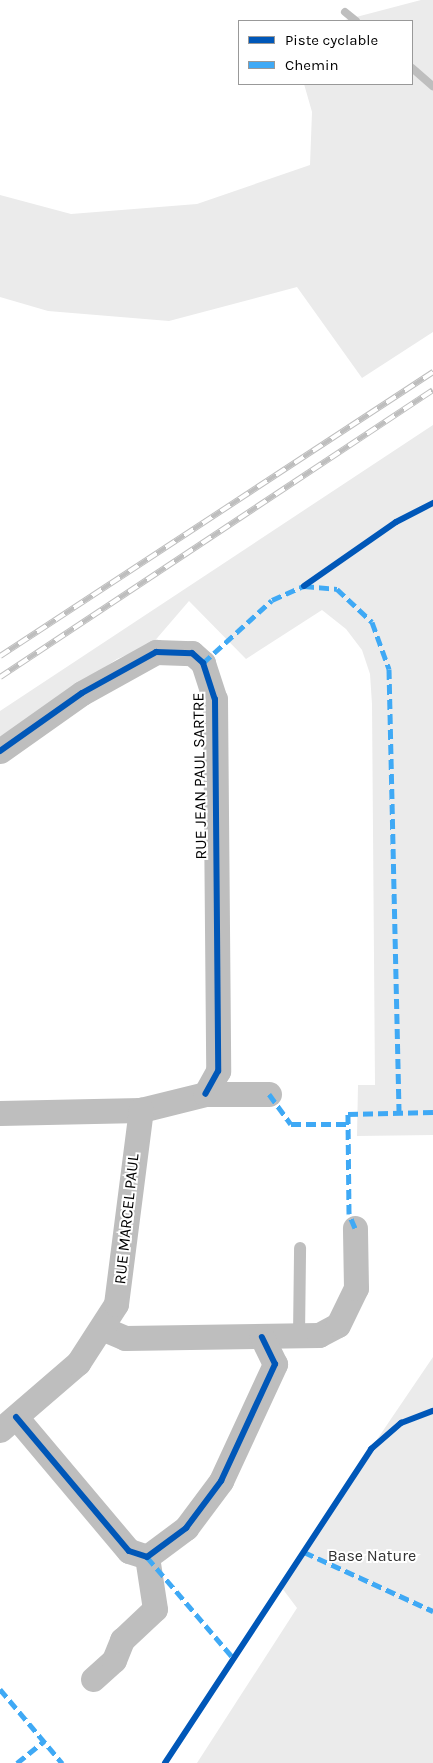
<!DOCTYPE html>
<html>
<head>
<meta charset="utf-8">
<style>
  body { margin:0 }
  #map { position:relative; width:433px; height:1763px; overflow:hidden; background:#fff; font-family:Karla,sans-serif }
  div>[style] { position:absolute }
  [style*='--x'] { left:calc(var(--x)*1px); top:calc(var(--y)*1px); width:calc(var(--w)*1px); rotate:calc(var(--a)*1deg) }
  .green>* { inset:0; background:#ebebeb }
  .stream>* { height:8px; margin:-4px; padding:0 4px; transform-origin:4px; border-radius:4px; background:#bebebe }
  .service>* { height:12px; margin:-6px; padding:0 6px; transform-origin:6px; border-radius:6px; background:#bebebe }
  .minor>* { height:25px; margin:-12.5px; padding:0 12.5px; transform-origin:12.5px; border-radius:12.5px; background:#bebebe }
  .rail>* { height:5.5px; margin-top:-2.75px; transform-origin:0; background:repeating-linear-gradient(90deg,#fff 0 11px,#bebebe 0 22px); box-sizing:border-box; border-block:1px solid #bebebe }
  .quiet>* { height:5px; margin-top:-2.5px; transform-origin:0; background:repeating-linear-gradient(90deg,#3fa9f5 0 10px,transparent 0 15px) }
  .cycleway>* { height:6px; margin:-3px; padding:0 3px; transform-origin:3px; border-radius:3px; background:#0057b8 }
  span { translate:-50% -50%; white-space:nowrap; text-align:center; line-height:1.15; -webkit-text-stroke:4px #fff; paint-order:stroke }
  .street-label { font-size:16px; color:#000 }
  .park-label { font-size:16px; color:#323232 }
  .legend { position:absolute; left:238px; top:20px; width:175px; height:65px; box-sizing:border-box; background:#fff; border:1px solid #999; margin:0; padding:6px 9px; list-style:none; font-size:15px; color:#000 }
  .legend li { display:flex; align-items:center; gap:10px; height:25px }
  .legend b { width:25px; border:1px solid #999 }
</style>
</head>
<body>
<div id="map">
  <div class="green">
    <i style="clip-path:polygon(421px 0,433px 0,433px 332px,362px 378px,297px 287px,169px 321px,48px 311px,0 297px,0 195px,71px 214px,197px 204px,310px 165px,312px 112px,304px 84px,412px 84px,412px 21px,341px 21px)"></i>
    <i style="clip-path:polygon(433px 425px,433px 1135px,357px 1136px,358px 1085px,375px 1085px,372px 704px,370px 674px,362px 650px,346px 629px,322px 610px,246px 659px,189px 601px,152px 644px,117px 659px,0 737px,0 711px)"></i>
    <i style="clip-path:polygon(433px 1357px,433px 1763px,197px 1763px,297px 1608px,279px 1584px)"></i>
  </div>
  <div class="stream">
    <i style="--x:345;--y:12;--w:14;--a:39"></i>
    <i style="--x:412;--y:68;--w:28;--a:41"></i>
  </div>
  <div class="service">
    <i style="--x:299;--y:1336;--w:88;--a:-89.3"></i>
  </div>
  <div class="minor">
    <i style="--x:0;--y:751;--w:100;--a:-35.3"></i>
    <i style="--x:82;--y:693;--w:85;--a:-29"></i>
    <i style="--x:156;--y:652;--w:36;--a:2"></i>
    <i style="--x:192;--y:653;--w:15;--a:42"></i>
    <i style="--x:203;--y:663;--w:38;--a:72"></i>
    <i style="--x:215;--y:699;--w:372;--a:89.5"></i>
    <i style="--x:218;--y:1071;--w:26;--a:119"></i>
    <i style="--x:0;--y:1113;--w:141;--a:-1.2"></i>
    <i style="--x:141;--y:1110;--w:66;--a:-14"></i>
    <i style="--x:205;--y:1094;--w:64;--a:0"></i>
    <i style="--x:104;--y:1329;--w:23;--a:23"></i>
    <i style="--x:125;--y:1338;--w:194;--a:-0.9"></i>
    <i style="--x:319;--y:1335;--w:21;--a:-28"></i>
    <i style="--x:338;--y:1325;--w:41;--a:-64.1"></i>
    <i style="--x:356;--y:1288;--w:60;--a:-91"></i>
    <i style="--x:16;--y:1417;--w:175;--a:49.9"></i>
    <i style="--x:129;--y:1551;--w:19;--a:18"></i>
    <i style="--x:147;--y:1557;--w:49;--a:-36.6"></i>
    <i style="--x:186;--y:1528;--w:59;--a:-53.3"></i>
    <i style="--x:221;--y:1481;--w:129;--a:-65.2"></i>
    <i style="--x:275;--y:1364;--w:30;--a:-116"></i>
    <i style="--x:0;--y:1430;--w:103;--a:-40.7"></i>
    <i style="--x:78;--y:1363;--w:70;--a:-57.2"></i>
    <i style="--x:116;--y:1304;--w:196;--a:-82.7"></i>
    <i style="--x:93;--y:1679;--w:28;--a:-42"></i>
    <i style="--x:114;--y:1660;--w:22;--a:-68"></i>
    <i style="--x:122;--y:1640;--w:45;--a:-43.2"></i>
    <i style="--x:155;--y:1609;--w:53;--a:-98.7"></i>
  </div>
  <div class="rail">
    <i style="--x:0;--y:656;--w:518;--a:-33.26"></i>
    <i style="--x:0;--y:677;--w:519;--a:-33.54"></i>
  </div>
  <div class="quiet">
    <i style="--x:203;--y:663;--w:93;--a:-42.4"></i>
    <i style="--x:272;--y:600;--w:35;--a:-24"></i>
    <i style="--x:304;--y:586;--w:33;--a:5"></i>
    <i style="--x:337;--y:589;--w:48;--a:43.3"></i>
    <i style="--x:372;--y:622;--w:50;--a:70.1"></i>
    <i style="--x:389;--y:669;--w:442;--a:88.7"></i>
    <i style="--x:269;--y:1094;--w:37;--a:54"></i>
    <i style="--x:291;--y:1124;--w:57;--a:0"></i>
    <i style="--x:355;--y:1228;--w:15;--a:-113"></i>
    <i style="--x:349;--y:1214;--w:100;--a:-90.6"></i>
    <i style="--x:348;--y:1114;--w:85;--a:-1.3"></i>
    <i style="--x:304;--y:1552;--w:142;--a:24.6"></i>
    <i style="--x:147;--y:1557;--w:134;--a:49.5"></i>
    <i style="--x:0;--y:1689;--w:97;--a:50"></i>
    <i style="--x:17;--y:1763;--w:35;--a:-39"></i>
  </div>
  <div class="cycleway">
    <i style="--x:304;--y:586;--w:112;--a:-34.8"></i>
    <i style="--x:396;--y:522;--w:42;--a:-27.2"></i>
    <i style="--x:0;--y:751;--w:100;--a:-35.3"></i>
    <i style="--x:82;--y:693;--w:85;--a:-29"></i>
    <i style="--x:156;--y:652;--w:36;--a:2"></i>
    <i style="--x:192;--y:653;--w:15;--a:42"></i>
    <i style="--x:203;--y:663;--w:38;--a:72"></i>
    <i style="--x:215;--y:699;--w:372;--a:89.5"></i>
    <i style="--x:218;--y:1071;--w:26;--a:119"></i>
    <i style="--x:16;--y:1417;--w:175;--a:49.9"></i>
    <i style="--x:129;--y:1551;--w:19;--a:18"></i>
    <i style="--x:147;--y:1557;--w:49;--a:-36.6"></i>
    <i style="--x:186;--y:1528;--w:59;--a:-53.3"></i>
    <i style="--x:221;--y:1481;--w:129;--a:-65.2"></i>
    <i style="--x:275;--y:1364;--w:30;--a:-116"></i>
    <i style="--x:165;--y:1763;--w:376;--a:-56.7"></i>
    <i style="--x:371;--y:1449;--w:40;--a:-41"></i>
    <i style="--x:401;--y:1423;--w:34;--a:-21"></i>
  </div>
  <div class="street-label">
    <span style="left:200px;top:776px;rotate:-91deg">RUE JEAN PAUL SARTRE</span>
    <span style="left:127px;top:1219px;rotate:-84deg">RUE MARCEL PAUL</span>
  </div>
  <div class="park-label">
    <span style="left:372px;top:1556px">Base Nature</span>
  </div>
  <ul class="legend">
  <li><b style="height:6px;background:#0057b8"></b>Piste cyclable</li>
  <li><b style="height:6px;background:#3fa9f5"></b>Chemin</li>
  </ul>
</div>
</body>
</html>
